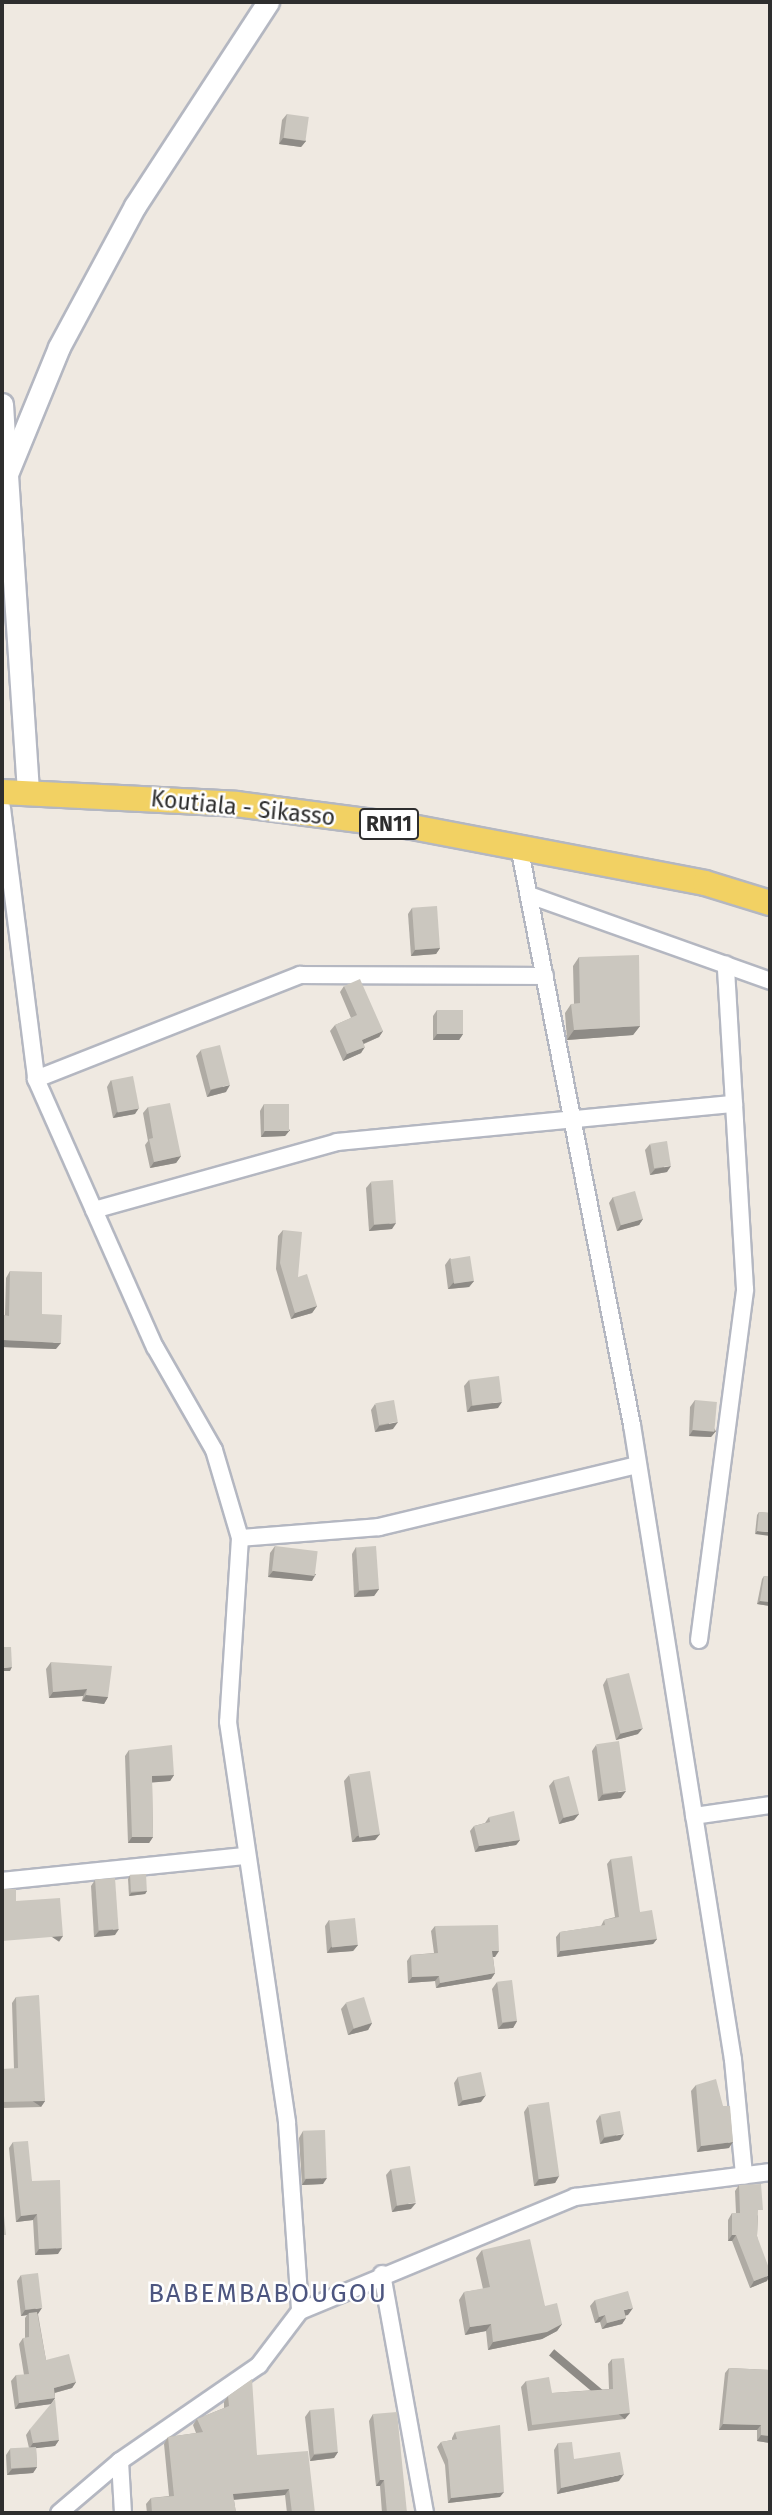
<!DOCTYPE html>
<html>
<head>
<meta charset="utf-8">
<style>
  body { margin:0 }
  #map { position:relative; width:772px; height:2515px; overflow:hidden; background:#efe9e1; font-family:"Fira Sans",sans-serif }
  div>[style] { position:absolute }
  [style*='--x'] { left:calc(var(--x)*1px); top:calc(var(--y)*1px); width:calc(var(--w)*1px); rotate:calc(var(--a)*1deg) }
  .roads { filter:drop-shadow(2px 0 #b4b7c1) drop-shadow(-2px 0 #b4b7c1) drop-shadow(0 2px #b4b7c1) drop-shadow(0 -2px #b4b7c1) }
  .street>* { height:16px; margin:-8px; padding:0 8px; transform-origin:8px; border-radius:8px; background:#fff }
  .secondary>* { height:21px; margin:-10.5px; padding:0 10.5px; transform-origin:10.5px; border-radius:10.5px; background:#fff }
  .primary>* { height:24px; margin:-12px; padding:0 12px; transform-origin:12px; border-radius:12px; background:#f2d163 }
  .wall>* { inset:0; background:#afaba4 }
  .shaded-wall>* { inset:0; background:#8e8b86; transform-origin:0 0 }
  .building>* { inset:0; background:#cbc7bf; transform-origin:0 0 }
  span { translate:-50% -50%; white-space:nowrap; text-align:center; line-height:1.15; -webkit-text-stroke:5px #fff; paint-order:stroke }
  .shield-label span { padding:2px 5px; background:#fff; border:2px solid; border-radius:5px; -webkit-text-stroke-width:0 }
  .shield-label { font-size:21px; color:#2e2e2e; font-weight:700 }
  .street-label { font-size:23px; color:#2e2e2e }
  .quarter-label { font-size:26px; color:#4d5680; letter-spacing:2px }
  .frame { position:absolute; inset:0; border:4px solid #2e2e2e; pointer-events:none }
</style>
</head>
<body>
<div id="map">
  <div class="roads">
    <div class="street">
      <i style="--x:2;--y:808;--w:273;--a:82.8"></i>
      <i style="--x:36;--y:1079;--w:293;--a:66.1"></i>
      <i style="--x:155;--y:1347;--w:119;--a:60.2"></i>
      <i style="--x:214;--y:1450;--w:92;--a:73.5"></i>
      <i style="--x:240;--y:1538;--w:184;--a:93.7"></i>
      <i style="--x:228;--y:1722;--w:405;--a:81.6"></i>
      <i style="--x:287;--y:2123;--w:188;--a:86"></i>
      <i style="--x:519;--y:846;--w:590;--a:78.96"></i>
      <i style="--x:632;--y:1425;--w:643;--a:80.96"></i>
      <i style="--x:733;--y:2060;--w:116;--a:84.5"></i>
      <i style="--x:529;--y:895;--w:256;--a:19.6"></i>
      <i style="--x:36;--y:1079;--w:284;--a:-21.5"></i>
      <i style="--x:300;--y:975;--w:245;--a:0.2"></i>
      <i style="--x:94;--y:1210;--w:252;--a:-15.6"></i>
      <i style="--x:337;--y:1142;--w:399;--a:-5.5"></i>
      <i style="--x:240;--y:1538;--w:139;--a:-4.5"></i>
      <i style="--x:379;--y:1527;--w:266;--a:-13.5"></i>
      <i style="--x:699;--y:1640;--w:354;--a:-82.5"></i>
      <i style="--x:745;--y:1289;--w:325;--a:-93.4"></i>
      <i style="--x:694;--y:1816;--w:77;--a:-8.2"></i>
      <i style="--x:2;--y:1881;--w:243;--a:-5.9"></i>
      <i style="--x:382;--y:2274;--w:243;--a:79.8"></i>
      <i style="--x:120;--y:2461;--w:52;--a:86.7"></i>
      <i style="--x:59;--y:2513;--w:80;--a:-40.4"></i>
      <i style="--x:120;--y:2461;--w:169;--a:-34.6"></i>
      <i style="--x:259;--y:2365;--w:68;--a:-52.8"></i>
      <i style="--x:300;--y:2311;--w:298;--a:-22.5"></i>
      <i style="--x:575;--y:2197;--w:197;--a:-7.3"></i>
    </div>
    <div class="secondary">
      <i style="--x:2;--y:404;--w:65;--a:86.5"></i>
      <i style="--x:28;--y:791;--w:318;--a:-93.8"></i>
      <i style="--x:7;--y:474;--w:137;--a:-67.7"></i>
      <i style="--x:59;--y:347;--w:160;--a:-61.7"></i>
      <i style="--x:135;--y:206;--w:244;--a:-56.9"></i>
    </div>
    <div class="primary">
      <i style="--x:2;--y:792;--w:234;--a:2.9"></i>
      <i style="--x:236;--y:804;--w:177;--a:7.4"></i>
      <i style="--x:412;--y:827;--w:298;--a:10.8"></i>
      <i style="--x:705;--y:883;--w:68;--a:17.1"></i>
    </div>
  </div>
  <div class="wall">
    <i style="clip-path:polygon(287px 114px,306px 141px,301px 147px,279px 144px,282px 120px)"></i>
    <i style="clip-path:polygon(412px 908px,440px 948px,436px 954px,411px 956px,408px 914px)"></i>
    <i style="clip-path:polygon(579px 957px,640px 1026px,633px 1035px,567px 1040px,565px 1013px,571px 1004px,574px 1004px,573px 966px)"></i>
    <i style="clip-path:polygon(344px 986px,383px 1031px,379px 1037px,364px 1044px,361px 1053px,343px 1061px,330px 1031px,335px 1025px,351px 1018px,340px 992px)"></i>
    <i style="clip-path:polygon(437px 1010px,463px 1034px,459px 1040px,433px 1040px,433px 1016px)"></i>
    <i style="clip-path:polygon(201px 1050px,226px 1092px,207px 1097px,196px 1056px)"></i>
    <i style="clip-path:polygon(111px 1080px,135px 1114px,113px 1118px,107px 1087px)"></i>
    <i style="clip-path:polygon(264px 1104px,290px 1130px,285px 1136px,261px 1137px,260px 1111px)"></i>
    <i style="clip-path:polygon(148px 1107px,181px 1156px,176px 1163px,150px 1168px,145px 1145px,148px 1141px,143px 1113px)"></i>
    <i style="clip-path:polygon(650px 1144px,667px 1172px,650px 1175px,645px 1150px)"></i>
    <i style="clip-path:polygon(371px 1182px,392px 1229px,369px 1231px,366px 1188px)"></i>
    <i style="clip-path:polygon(613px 1197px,643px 1219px,639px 1225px,617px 1231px,609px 1203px)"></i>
    <i style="clip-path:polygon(283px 1230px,298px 1277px,317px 1306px,312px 1313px,291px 1319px,276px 1269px,278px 1236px)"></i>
    <i style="clip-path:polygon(450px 1258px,474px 1281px,469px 1287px,448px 1289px,445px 1265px)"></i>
    <i style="clip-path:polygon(10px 1271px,42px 1314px,56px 1349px,2px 1347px,2px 1318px,5px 1315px,6px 1278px)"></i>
    <i style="clip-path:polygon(469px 1380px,498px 1408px,467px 1412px,464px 1386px)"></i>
    <i style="clip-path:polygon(695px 1400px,716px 1431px,711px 1437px,689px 1436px,690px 1407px)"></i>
    <i style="clip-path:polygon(375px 1404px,393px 1429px,375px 1432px,371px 1410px)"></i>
    <i style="clip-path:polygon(759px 1512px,770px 1513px,755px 1534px,757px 1515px)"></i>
    <i style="clip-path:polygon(275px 1546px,312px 1581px,268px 1577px,270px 1553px)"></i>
    <i style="clip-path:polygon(356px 1547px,379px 1589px,374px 1596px,354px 1597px,352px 1554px)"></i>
    <i style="clip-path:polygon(764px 1576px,770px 1577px,770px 1606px,757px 1604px,762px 1579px)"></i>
    <i style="clip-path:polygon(51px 1662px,108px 1697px,104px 1704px,82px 1701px,83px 1696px,49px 1698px,46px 1669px)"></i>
    <i style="clip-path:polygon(607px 1678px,638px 1734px,616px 1740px,603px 1685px)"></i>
    <i style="clip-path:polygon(596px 1745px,621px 1798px,598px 1801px,592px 1751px)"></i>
    <i style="clip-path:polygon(129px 1750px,174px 1775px,170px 1781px,152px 1782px,153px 1837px,149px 1843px,128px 1843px,125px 1756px)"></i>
    <i style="clip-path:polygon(349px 1775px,380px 1834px,375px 1840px,352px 1842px,344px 1781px)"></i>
    <i style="clip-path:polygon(554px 1780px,579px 1814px,574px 1820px,559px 1824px,549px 1786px)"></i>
    <i style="clip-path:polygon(489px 1817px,520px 1840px,516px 1845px,475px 1852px,470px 1831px,474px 1826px,485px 1823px)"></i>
    <i style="clip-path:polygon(611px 1859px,640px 1912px,657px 1939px,653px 1944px,557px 1957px,556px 1937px,560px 1932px,601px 1926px,604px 1920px,615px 1917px,607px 1864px)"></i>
    <i style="clip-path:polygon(130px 1875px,147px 1891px,145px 1894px,129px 1896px,128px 1879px)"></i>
    <i style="clip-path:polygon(95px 1880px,115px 1935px,94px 1937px,91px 1886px)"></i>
    <i style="clip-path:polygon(329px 1920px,358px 1945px,353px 1951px,327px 1953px,325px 1926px)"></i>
    <i style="clip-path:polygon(435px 1926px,495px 1957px,493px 1957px,495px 1973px,491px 1979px,436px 1988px,435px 1981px,408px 1983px,407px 1961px,411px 1955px,434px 1953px,431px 1931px)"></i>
    <i style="clip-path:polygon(497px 1982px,517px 2021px,513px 2028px,498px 2029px,492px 1989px)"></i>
    <i style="clip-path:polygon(16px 1997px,45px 2101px,41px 2107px,2px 2108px,2px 2069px,14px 2069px,12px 2003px)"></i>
    <i style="clip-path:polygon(346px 2003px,372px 2023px,368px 2030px,348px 2035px,341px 2009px)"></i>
    <i style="clip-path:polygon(458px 2077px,481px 2102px,458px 2106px,454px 2083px)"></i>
    <i style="clip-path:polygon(696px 2085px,723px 2106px,729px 2148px,697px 2152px,691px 2091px)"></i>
    <i style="clip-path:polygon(528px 2106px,559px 2176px,555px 2183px,534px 2186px,524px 2112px)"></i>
    <i style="clip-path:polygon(600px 2115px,620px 2140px,600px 2144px,596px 2121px)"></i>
    <i style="clip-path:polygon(303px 2131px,323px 2184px,302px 2185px,299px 2138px)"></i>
    <i style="clip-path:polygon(13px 2142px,32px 2181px,58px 2254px,35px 2255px,33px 2220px,16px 2222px,9px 2148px)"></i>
    <i style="clip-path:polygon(391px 2169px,411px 2209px,392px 2212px,386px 2175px)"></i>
    <i style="clip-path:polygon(739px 2185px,758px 2216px,757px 2236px,767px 2281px,750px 2288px,732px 2241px,728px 2241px,728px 2220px,732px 2213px,736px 2213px,735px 2191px)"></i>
    <i style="clip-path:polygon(482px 2250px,545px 2306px,562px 2324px,557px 2331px,542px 2339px,488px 2350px,486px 2331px,465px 2335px,459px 2300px,464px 2292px,483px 2289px,476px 2258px)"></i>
    <i style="clip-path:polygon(21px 2275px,38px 2314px,46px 2360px,76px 2382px,72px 2388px,55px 2393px,55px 2398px,51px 2404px,15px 2409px,11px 2381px,16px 2375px,24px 2375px,19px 2344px,23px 2338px,25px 2338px,25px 2318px,27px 2315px,21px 2316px,17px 2281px)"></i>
    <i style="clip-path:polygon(595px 2300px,628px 2315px,625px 2315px,626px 2318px,622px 2324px,602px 2329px,600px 2322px,595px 2323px,590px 2306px)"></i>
    <i style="clip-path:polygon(612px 2359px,625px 2419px,528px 2431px,521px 2387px,526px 2381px,552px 2393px,609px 2389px,608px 2364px)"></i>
    <i style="clip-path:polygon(729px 2368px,770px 2370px,770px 2443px,757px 2441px,757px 2430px,719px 2430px,725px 2373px)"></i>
    <i style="clip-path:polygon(228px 2396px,257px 2455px,315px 2513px,287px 2513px,285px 2495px,234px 2500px,236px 2513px,147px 2513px,146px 2504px,151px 2498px,169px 2496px,164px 2444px,168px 2437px,196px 2433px,193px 2425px,197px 2419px,224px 2408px,224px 2402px)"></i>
    <i style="clip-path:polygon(310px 2410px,338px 2452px,334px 2458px,310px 2461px,305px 2417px)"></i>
    <i style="clip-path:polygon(373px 2414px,407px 2513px,382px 2513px,380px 2486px,376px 2486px,369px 2421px)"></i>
    <i style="clip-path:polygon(30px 2429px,59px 2440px,55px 2446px,36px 2448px,37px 2467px,33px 2473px,7px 2475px,6px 2455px,10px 2449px,29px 2448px,26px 2435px)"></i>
    <i style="clip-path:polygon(455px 2432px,500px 2497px,448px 2503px,445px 2465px,437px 2447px,441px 2442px,452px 2440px,452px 2438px)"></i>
    <i style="clip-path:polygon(558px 2443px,574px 2459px,619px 2481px,557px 2494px,554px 2450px)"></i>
  </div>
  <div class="shaded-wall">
    <i style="clip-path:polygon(283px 138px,306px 141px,301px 147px,279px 144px)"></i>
    <i style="clip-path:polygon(440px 948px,436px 954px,411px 956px,415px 950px)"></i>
    <i style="clip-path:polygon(640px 1026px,633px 1035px,567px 1040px,574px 1030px)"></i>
    <i style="clip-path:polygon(383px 1031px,379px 1037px,358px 1046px,362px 1040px)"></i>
    <i style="clip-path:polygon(437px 1034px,463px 1034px,459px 1040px,433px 1040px)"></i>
    <i style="clip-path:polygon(365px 1047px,361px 1053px,343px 1061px,347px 1054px)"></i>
    <i style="clip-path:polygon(230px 1085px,226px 1092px,207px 1097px,211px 1090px)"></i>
    <i style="clip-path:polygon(139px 1108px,135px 1114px,113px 1118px,117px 1112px)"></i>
    <i style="clip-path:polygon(290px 1130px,285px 1136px,261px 1137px,265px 1131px)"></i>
    <i style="clip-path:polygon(181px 1156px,176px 1163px,150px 1168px,154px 1162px)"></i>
    <i style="clip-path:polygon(671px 1166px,667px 1172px,650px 1175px,655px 1169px)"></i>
    <i style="clip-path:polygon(643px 1219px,639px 1225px,617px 1231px,621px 1225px)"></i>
    <i style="clip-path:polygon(396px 1223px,392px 1229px,369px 1231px,374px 1225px)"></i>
    <i style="clip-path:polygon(474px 1281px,469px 1287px,448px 1289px,453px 1283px)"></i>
    <i style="clip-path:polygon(317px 1306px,312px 1313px,291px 1319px,295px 1313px)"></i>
    <i style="clip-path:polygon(3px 1340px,61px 1343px,56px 1349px,2px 1347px,2px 1342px)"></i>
    <i style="clip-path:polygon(502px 1402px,498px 1408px,467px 1412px,471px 1406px)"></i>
    <i style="clip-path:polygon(398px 1422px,393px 1429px,375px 1432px,379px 1426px)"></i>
    <i style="clip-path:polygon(693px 1430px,716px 1431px,711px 1437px,689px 1436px)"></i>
    <i style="clip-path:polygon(757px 1531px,770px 1532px,770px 1536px,755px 1534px)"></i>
    <i style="clip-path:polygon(273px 1571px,316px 1574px,312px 1581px,268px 1577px)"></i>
    <i style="clip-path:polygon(379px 1589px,374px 1596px,354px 1597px,359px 1591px)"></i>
    <i style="clip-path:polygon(760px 1601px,770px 1602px,770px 1606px,757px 1604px)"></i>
    <i style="clip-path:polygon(12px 1667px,10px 1671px,2px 1671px,2px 1668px)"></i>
    <i style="clip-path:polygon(87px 1689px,83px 1696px,49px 1698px,53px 1692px)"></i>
    <i style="clip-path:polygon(86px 1695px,108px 1697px,104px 1704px,82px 1701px)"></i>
    <i style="clip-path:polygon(643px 1728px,638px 1734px,616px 1740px,621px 1733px)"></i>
    <i style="clip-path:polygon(174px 1775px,170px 1781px,147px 1783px,152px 1776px)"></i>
    <i style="clip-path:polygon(626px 1791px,621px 1798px,598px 1801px,602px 1795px)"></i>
    <i style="clip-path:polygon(579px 1814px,574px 1820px,559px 1824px,563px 1818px)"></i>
    <i style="clip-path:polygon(380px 1834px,375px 1840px,352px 1842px,357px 1836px)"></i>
    <i style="clip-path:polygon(132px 1837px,153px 1837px,149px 1843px,128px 1843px)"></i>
    <i style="clip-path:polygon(520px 1840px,516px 1845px,475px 1852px,479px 1846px)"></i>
    <i style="clip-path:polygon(147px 1891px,145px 1894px,129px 1896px,131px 1893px)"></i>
    <i style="clip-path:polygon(119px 1929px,115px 1935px,94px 1937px,99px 1931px)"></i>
    <i style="left:63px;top:1936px;width:7px;height:61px;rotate:124deg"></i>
    <i style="clip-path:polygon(657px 1939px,653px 1944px,557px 1957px,560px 1951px)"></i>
    <i style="clip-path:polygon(358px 1945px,353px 1951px,327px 1953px,331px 1947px)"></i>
    <i style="clip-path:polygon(492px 1951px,499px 1951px,495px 1957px,488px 1957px)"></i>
    <i style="clip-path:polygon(495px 1973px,491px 1979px,436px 1988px,440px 1983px)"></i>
    <i style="clip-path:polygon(439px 1976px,435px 1981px,408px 1983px,412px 1977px)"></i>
    <i style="clip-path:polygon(517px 2021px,513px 2028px,498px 2029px,503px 2023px)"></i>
    <i style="clip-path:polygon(372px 2023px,368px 2030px,348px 2035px,353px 2029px)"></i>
    <i style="clip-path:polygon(486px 2095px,481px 2102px,458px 2106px,463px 2100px)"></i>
    <i style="left:45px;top:2101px;width:7px;height:43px;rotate:124deg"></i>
    <i style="clip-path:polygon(624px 2134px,620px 2140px,600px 2144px,604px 2138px)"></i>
    <i style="clip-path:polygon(733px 2142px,729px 2148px,697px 2152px,701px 2146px)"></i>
    <i style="clip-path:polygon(559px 2176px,555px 2183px,534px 2186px,539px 2179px)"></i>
    <i style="clip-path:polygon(327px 2178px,323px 2184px,302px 2185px,306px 2179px)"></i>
    <i style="clip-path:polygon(416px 2203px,411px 2209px,392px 2212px,396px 2206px)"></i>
    <i style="clip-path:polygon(37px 2214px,33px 2220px,16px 2222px,21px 2216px)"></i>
    <i style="clip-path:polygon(732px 2235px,736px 2235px,732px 2241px,728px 2241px)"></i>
    <i style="clip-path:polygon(62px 2248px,58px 2254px,35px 2255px,39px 2249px)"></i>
    <i style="clip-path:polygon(770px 2275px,767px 2281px,750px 2288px,754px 2281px)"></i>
    <i style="clip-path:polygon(42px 2308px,38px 2314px,29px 2315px,29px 2313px,27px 2315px,21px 2316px,25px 2310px)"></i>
    <i style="clip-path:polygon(633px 2308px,628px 2315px,620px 2317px,624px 2310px)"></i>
    <i style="clip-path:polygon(605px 2315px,600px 2322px,595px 2323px,599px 2317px)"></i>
    <i style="clip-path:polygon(626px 2318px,622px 2324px,602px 2329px,607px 2323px)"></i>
    <i style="clip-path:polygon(491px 2324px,486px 2331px,465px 2335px,470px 2327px)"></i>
    <i style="clip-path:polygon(562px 2324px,557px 2331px,542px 2339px,488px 2350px,493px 2342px)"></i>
    <i style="clip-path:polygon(76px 2382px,72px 2388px,50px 2394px,54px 2388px)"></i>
    <i style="clip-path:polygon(55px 2398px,51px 2404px,15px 2409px,19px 2403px)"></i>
    <i style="left:630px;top:2413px;width:8px;height:99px;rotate:130deg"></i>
    <i style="clip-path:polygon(723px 2424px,761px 2425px,757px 2430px,719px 2430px)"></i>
    <i style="clip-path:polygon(761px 2435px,770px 2436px,770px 2443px,757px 2441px)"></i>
    <i style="clip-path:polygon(59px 2440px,55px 2446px,29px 2449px,33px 2443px)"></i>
    <i style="clip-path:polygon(338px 2452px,334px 2458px,310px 2461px,314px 2455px)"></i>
    <i style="clip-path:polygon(37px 2467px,33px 2473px,7px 2475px,12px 2469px)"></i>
    <i style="clip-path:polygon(624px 2474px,619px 2481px,557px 2494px,561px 2488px)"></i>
    <i style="clip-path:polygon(380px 2480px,384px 2480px,380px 2486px,376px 2486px)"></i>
    <i style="clip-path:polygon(289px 2489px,285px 2495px,229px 2500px,233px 2494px)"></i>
    <i style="clip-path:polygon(504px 2492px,500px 2497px,448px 2503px,451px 2498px)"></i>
  </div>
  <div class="building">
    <i style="left:287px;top:114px;width:22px;height:24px;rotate:8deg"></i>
    <i style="left:437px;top:906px;width:42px;height:25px;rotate:86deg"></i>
    <i style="clip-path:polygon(639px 955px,640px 1026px,574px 1030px,571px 1004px,580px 1003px,579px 957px)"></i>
    <i style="clip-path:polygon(360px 979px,383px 1031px,362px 1040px,365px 1047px,347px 1054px,335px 1025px,357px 1015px,344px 986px)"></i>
    <i style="left:437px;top:1010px;width:26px;height:24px"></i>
    <i style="left:220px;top:1045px;width:41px;height:20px;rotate:76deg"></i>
    <i style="left:133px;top:1076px;width:33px;height:22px;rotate:79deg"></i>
    <i style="clip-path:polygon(170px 1103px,181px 1156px,154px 1162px,149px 1139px,153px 1138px,148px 1107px)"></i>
    <i style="left:264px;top:1104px;width:25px;height:27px"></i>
    <i style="left:667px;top:1141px;width:25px;height:17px;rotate:81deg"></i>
    <i style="left:393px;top:1180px;width:43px;height:22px;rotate:86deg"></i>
    <i style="left:635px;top:1191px;width:29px;height:23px;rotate:74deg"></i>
    <i style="clip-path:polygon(283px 1230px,302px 1232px,298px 1277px,307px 1274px,317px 1306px,295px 1313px,280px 1263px)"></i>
    <i style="left:470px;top:1256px;width:25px;height:20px;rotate:81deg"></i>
    <i style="clip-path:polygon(10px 1271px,42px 1272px,42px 1314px,62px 1315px,61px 1343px,3px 1340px,4px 1315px,9px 1316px)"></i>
    <i style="left:499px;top:1376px;width:26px;height:30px;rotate:83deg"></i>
    <i style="left:394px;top:1400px;width:22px;height:19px;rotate:80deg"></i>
    <i style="left:695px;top:1400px;width:22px;height:30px;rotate:5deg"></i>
    <i style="clip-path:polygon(759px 1512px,770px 1513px,770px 1532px,757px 1531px)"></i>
    <i style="left:275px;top:1546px;width:43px;height:25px;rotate:7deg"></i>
    <i style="left:376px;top:1546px;width:43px;height:20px;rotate:86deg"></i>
    <i style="clip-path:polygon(764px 1576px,770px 1577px,770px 1602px,760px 1601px)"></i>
    <i style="clip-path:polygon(2px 1647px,11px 1647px,12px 1667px,2px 1668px)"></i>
    <i style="clip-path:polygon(51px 1662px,112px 1666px,108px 1697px,86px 1695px,87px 1689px,53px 1692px)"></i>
    <i style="left:629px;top:1673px;width:57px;height:23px;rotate:76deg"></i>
    <i style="left:619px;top:1741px;width:50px;height:23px;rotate:82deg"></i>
    <i style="clip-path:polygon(172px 1745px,174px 1775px,152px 1776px,153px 1837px,132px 1837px,129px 1750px)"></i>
    <i style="left:370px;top:1771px;width:64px;height:21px;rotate:81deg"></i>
    <i style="left:569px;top:1776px;width:39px;height:16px;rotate:75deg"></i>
    <i style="clip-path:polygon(514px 1811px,520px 1840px,479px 1846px,474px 1826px,490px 1822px,489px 1817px)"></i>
    <i style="clip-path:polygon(632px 1856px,640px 1912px,652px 1910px,657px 1939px,560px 1951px,560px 1932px,605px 1925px,604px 1920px,619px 1917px,611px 1859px)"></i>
    <i style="left:146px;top:1874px;width:17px;height:16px;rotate:87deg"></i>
    <i style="left:115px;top:1878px;width:51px;height:20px;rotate:86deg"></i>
    <i style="clip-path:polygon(2px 1889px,16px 1889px,16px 1901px,60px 1898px,63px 1936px,2px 1941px)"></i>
    <i style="left:355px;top:1918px;width:27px;height:26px;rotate:84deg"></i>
    <i style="clip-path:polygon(498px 1925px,499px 1951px,492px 1951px,495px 1973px,440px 1983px,439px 1976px,412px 1977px,411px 1955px,438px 1953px,435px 1926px)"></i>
    <i style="left:512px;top:1980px;width:41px;height:15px;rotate:83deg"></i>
    <i style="clip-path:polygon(39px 1995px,45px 2101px,2px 2102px,2px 2069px,18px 2068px,16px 1997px)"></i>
    <i style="left:364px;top:1997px;width:27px;height:19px;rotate:73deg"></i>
    <i style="left:481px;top:2072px;width:24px;height:24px;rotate:78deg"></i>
    <i style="clip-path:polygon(716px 2079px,723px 2106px,730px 2106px,733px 2142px,701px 2146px,696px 2085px)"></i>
    <i style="left:549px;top:2102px;width:75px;height:21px;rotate:82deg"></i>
    <i style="left:620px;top:2111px;width:23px;height:20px;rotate:80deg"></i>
    <i style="left:325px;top:2130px;width:48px;height:22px;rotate:88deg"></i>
    <i style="clip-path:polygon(28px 2141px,32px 2181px,60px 2180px,62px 2248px,39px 2249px,37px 2214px,21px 2216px,13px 2142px)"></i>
    <i style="left:410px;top:2166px;width:37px;height:19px;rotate:81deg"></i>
    <i style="clip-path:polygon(761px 2184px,763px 2210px,758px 2210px,757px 2236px,770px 2271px,770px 2275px,754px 2281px,736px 2235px,732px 2235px,732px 2213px,740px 2213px,739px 2185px)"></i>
    <i style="clip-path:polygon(4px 2216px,6px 2235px,2px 2235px,2px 2217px)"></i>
    <i style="clip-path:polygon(530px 2239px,545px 2306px,557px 2303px,562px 2324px,547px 2332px,493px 2342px,491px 2324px,470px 2327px,464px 2292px,490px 2287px,482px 2250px)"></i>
    <i style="left:38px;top:2273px;width:35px;height:17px;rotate:83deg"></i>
    <i style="clip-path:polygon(628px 2291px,633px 2308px,624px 2310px,626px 2318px,607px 2323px,605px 2315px,599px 2317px,595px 2300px)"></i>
    <i style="clip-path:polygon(37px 2312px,46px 2360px,69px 2354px,76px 2382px,54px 2388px,55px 2398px,19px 2403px,16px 2375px,29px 2374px,23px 2338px,29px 2337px,29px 2313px)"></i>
    <i style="clip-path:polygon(624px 2358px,630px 2413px,532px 2425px,526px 2381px,549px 2377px,552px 2393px,613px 2389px,612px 2359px)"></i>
    <i style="clip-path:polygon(729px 2368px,770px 2370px,770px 2436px,761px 2435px,761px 2425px,723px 2424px)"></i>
    <i style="clip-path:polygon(252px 2379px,257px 2455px,308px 2451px,315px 2513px,292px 2513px,289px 2489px,233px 2494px,236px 2513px,152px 2513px,151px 2498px,174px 2496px,168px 2437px,203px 2432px,197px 2419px,229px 2406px,228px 2396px)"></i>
    <i style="clip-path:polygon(55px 2399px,59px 2440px,33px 2443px,30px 2429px)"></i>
    <i style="left:334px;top:2408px;width:44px;height:24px;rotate:85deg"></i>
    <i style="clip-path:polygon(397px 2412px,407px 2513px,387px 2513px,384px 2480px,380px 2480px,373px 2414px)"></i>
    <i style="clip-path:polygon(500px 2425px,504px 2492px,451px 2498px,448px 2460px,441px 2442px,457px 2439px,455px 2432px)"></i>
    <i style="clip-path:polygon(572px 2442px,574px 2459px,620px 2452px,624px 2474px,561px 2488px,558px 2443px)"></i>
    <i style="left:36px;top:2447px;width:20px;height:26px;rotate:87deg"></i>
  </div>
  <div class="shield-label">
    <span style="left:389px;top:824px">RN11</span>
  </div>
  <div class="street-label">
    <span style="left:243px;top:808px;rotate:6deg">Koutiala - Sikasso</span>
  </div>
  <div class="quarter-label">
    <span style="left:268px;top:2294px">BABEMBABOUGOU</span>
  </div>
  <div class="frame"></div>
</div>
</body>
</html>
